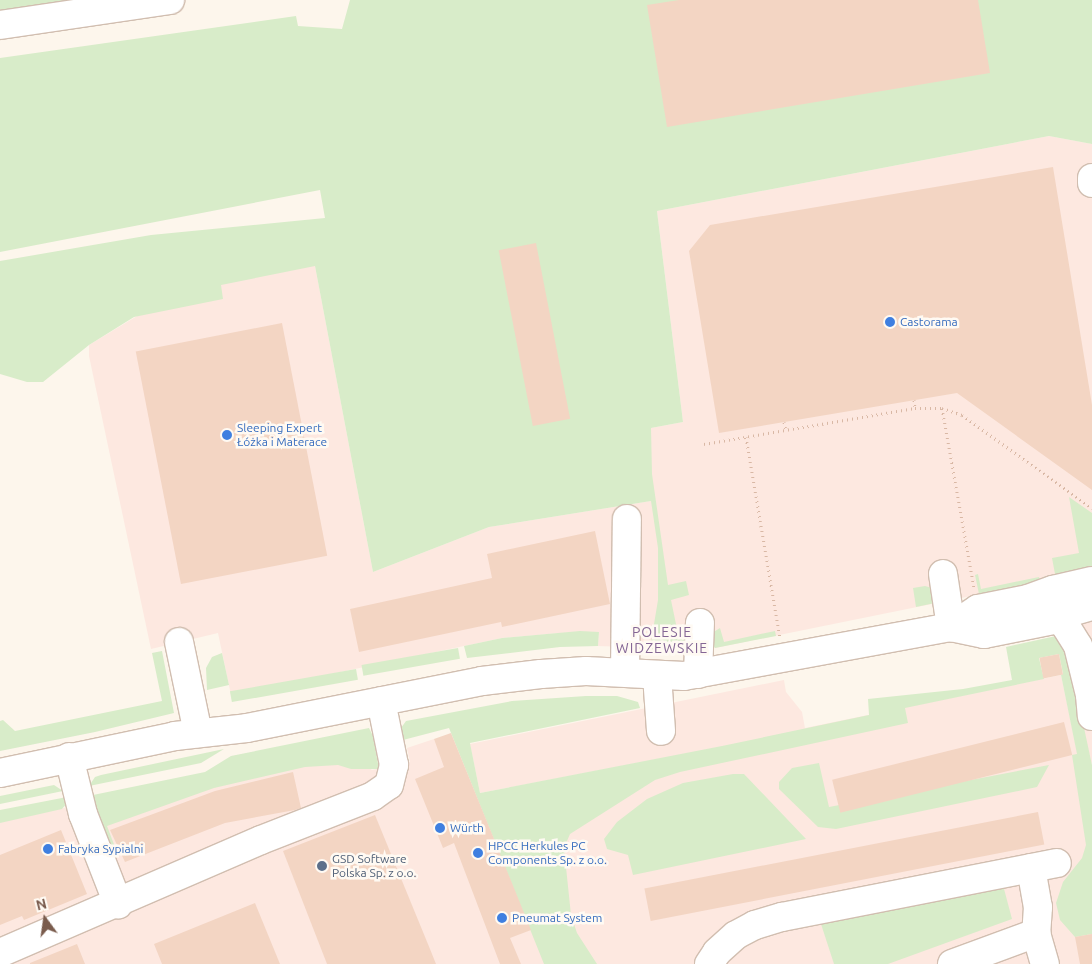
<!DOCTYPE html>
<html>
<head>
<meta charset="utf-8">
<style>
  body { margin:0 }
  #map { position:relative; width:1092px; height:964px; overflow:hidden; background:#fdf6ec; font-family:Ubuntu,sans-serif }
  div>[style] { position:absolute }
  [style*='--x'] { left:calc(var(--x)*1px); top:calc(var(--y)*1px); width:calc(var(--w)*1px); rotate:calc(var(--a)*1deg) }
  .commercial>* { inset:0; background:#fde8e0 }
  .green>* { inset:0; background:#d8ecc9; transform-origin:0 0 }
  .building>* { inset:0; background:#f3d5c3; transform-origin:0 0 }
  .path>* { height:3px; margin-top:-1.5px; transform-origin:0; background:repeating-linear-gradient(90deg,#d9b8a5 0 1px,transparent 0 5px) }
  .roads { filter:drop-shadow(1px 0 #d1beb0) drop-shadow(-1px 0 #d1beb0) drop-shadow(0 1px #d1beb0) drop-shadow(0 -1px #d1beb0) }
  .minor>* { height:28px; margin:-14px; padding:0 14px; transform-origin:14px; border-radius:14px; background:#fff }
  .dots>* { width:14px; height:14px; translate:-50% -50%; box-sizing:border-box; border:2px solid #fffaf3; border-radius:50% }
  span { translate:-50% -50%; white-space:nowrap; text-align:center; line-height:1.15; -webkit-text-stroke:5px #fffaf3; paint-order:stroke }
  .shop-label { font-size:12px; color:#366cbe }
  .left { translate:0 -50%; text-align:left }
  .service-label { font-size:12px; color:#4e5e75 }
  .neighbourhood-label { font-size:14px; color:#846695; letter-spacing:1px }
  .north { position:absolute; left:20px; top:894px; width:50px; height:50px; -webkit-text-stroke:4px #fffaf3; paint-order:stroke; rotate:346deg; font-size:14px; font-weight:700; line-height:20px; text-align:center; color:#7a5c4d }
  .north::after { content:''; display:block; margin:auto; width:18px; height:22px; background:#7a5c4d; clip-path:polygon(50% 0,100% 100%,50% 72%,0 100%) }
</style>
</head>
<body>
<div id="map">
  <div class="commercial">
    <i style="clip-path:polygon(1049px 136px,1092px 144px,1092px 765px,1082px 725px,1074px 575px,715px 648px,712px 644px,685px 650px,687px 647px,656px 652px,650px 648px,598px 646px,599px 632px,560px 633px,502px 638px,231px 695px,218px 633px,151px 649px,89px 356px,89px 345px,147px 310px,312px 250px,373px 572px,489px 527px,651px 501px,651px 428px,683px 422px,657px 211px)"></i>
    <i style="clip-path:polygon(1061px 675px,1092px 823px,1092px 964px,0 964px,0 822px,338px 748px,372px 770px,410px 762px,407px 748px,434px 739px,500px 853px,716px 748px,480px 793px,470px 744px,784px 680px,786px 692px,802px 712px,805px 728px)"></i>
  </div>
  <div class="green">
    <i style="clip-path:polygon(0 0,78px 0,0 10px)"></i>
    <i style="clip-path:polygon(350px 0,1092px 0,1092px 144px,1049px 136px,657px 211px,683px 422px,651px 428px,652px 474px,668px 585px,686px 581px,689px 595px,671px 600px,677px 629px,695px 625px,688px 646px,656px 653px,650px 648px,658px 600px,658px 548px,651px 501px,489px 527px,373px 572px,315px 266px,221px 285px,223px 299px,134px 317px,89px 345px,43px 382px,27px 382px,0 374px,0 261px,151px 235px,325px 218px,320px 190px,0 252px,0 58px,296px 16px,298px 26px,342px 29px)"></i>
    <i style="clip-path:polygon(1069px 497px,1092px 513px,1092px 575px,1044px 581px,1043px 577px,1055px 574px,1052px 558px,1079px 553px)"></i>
    <i style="clip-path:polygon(978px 574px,981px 589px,1039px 577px,1040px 582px,979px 594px,975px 575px)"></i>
    <i style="clip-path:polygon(925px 586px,932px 588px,935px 603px,916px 607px,913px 588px)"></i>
    <i style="clip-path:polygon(720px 628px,724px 642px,775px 631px,776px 636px,715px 648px,712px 644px,712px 633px)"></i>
    <i style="clip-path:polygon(580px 631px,599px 632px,598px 646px,560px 647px,467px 658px,464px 646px,502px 638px)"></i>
    <i style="clip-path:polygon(1056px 636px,1068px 653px,1092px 765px,1092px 934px,1075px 937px,1060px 920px,1056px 903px,1063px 882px,1082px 858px,1086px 845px,1072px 755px,1077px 754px,1061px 675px,1063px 674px,1059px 654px,1039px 658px,1044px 679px,905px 708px,908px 723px,680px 772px,655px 780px,570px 834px,564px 848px,571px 915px,577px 933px,597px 964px,544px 964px,449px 728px,403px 740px,401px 728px,406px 721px,512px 701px,586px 696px,617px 696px,638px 702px,640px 708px,470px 743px,480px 793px,722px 746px,869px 715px,868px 699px,963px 689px,1012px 680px,1006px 647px)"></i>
    <i style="left:458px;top:648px;width:11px;height:98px;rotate:80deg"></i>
    <i style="clip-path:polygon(162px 651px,174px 713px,95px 732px,0 751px,0 721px,3px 720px,15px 731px,162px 701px,152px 653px)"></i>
    <i style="clip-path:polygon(222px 653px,229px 685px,207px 690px,206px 668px,212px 657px)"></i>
    <i style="left:356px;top:669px;width:11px;height:128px;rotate:80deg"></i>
    <i style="clip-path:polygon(369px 728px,373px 736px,379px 769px,351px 769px,338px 765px,305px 767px,214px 788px,107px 826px,115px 847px,107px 850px,93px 795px,205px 772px,231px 756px)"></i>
    <i style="clip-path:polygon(224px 749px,201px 763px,89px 786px,95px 777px,101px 775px)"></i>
    <i style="clip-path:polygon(819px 763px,829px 807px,1049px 765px,1037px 787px,836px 829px,818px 827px,779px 789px,779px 782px,792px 768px)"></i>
    <i style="clip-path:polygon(733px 774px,744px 774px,806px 839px,633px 875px,628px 855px,607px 849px,604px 839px,617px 822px,647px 799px,683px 783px)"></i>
    <i style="clip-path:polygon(54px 785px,63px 791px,0 804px,0 796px)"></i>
    <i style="clip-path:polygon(67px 797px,67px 803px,62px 809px,0 823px,0 810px)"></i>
    <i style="clip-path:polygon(1003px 885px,1012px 919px,888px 964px,834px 964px,821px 924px)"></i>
  </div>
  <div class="building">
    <i style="clip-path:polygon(679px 0,978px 0,990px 73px,667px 127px,647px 5px)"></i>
    <i style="clip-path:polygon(1053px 167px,1092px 405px,1092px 490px,957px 393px,719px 433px,689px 251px,710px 225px)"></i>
    <i style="left:536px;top:243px;width:179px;height:38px;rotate:79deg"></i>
    <i style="left:282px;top:323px;width:237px;height:149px;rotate:79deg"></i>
    <i style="clip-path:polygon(595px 531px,610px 604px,502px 627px,501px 622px,359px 652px,350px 609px,492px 578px,487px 554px)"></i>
    <i style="left:1059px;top:654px;width:21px;height:20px;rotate:79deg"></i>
    <i style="left:1064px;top:722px;width:34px;height:239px;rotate:76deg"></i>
    <i style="clip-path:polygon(451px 733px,531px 930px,510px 938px,521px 964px,500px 964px,454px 843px,443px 848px,415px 779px,444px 767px,434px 739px)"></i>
    <i style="clip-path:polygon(293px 772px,301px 808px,295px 810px,225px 823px,125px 862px,110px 830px,215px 791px)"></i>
    <i style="left:1038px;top:812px;width:33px;height:401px;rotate:79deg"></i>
    <i style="clip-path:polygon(375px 815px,430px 949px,436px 964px,327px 964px,283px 851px)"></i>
    <i style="clip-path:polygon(61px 830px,87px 894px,24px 920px,22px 916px,0 925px,0 855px)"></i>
    <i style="clip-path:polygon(255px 903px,280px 964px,162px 964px,154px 944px)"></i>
    <i style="clip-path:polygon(1092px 934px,1092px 964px,1080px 964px,1075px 937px)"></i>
    <i style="clip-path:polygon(77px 944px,85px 964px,30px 964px,30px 963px)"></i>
  </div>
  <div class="path">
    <i style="--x:914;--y:400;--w:8;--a:83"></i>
    <i style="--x:915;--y:408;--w:27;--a:0"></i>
    <i style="--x:942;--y:408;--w:183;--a:79.9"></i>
    <i style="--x:942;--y:408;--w:21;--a:19"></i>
    <i style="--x:962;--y:415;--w:160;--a:35.6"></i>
    <i style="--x:784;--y:422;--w:8;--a:76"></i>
    <i style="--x:746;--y:437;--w:203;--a:80.4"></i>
    <i style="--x:704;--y:444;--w:214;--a:-9.7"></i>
  </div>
  <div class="roads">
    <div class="minor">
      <i style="--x:0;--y:25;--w:172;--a:-8.4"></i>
      <i style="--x:1092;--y:178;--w:5;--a:90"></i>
      <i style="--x:943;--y:574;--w:54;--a:81.4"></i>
      <i style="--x:1045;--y:607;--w:27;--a:42"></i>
      <i style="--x:1065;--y:625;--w:25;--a:58"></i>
      <i style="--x:1078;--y:646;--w:50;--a:76.2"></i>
      <i style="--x:1090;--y:695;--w:21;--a:85"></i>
      <i style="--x:951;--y:627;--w:32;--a:-34"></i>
      <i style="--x:978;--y:609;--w:51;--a:-11.3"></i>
      <i style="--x:1028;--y:599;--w:27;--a:-20"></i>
      <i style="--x:1053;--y:590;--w:40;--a:-13"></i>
      <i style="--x:179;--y:642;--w:93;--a:78.2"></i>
      <i style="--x:625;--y:672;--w:153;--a:-89.3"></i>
      <i style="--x:698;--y:674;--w:51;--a:-87.8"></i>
      <i style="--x:657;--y:676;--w:55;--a:85.8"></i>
      <i style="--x:69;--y:757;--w:59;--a:76.2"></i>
      <i style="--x:83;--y:814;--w:97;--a:68.7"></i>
      <i style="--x:0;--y:773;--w:179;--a:-11.9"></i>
      <i style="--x:175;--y:736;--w:72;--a:-6.3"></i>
      <i style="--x:247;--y:728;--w:240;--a:-11.3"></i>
      <i style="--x:482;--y:681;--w:59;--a:-6.8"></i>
      <i style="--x:541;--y:674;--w:45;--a:-3.8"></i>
      <i style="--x:586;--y:671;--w:98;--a:2.9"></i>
      <i style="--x:684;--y:676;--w:271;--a:-10.4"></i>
      <i style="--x:951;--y:627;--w:34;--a:12"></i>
      <i style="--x:984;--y:634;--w:76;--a:-11.3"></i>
      <i style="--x:1059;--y:619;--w:17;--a:-28"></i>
      <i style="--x:1074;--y:611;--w:19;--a:-16"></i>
      <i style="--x:1031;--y:868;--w:40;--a:80"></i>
      <i style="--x:1038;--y:907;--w:26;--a:94"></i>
      <i style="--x:0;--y:953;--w:284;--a:-23.4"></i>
      <i style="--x:261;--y:840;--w:120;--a:-21.4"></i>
      <i style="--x:373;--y:796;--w:19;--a:-35"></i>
      <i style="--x:389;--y:785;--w:21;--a:-76"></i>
      <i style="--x:394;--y:765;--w:65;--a:-101.5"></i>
      <i style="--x:709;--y:964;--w:14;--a:-56"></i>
      <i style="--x:717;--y:952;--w:25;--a:-42"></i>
      <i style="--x:736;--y:935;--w:21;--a:-28"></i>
      <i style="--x:755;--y:925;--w:28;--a:-17"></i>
      <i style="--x:782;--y:917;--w:280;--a:-11.1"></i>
      <i style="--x:952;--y:964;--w:90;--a:-20.3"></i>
      <i style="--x:1036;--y:933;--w:32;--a:74"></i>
    </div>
  </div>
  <div class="dots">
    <i style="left:890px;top:322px;background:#3f7fe0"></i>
    <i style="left:227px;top:435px;background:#3f7fe0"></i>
    <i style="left:440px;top:828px;background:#3f7fe0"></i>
    <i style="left:48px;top:849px;background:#3f7fe0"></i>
    <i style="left:478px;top:853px;background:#3f7fe0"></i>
    <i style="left:322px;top:866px;background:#5c6f8a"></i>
    <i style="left:502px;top:918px;background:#3f7fe0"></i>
  </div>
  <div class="shop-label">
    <span class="left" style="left:900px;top:322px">Castorama</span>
    <span class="left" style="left:237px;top:435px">Sleeping Expert<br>Łóżka i Materace</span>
    <span class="left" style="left:450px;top:828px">Würth</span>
    <span class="left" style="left:488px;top:853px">HPCC Herkules PC<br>Components Sp. z o.o.</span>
    <span class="left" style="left:58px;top:849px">Fabryka Sypialni</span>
    <span class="left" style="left:512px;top:918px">Pneumat System</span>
  </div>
  <div class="service-label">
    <span class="left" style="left:332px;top:866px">GSD Software<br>Polska Sp. z o.o.</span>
  </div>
  <div class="neighbourhood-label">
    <span style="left:662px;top:640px">POLESIE<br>WIDZEWSKIE</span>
  </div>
  <div class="north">N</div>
</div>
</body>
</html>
